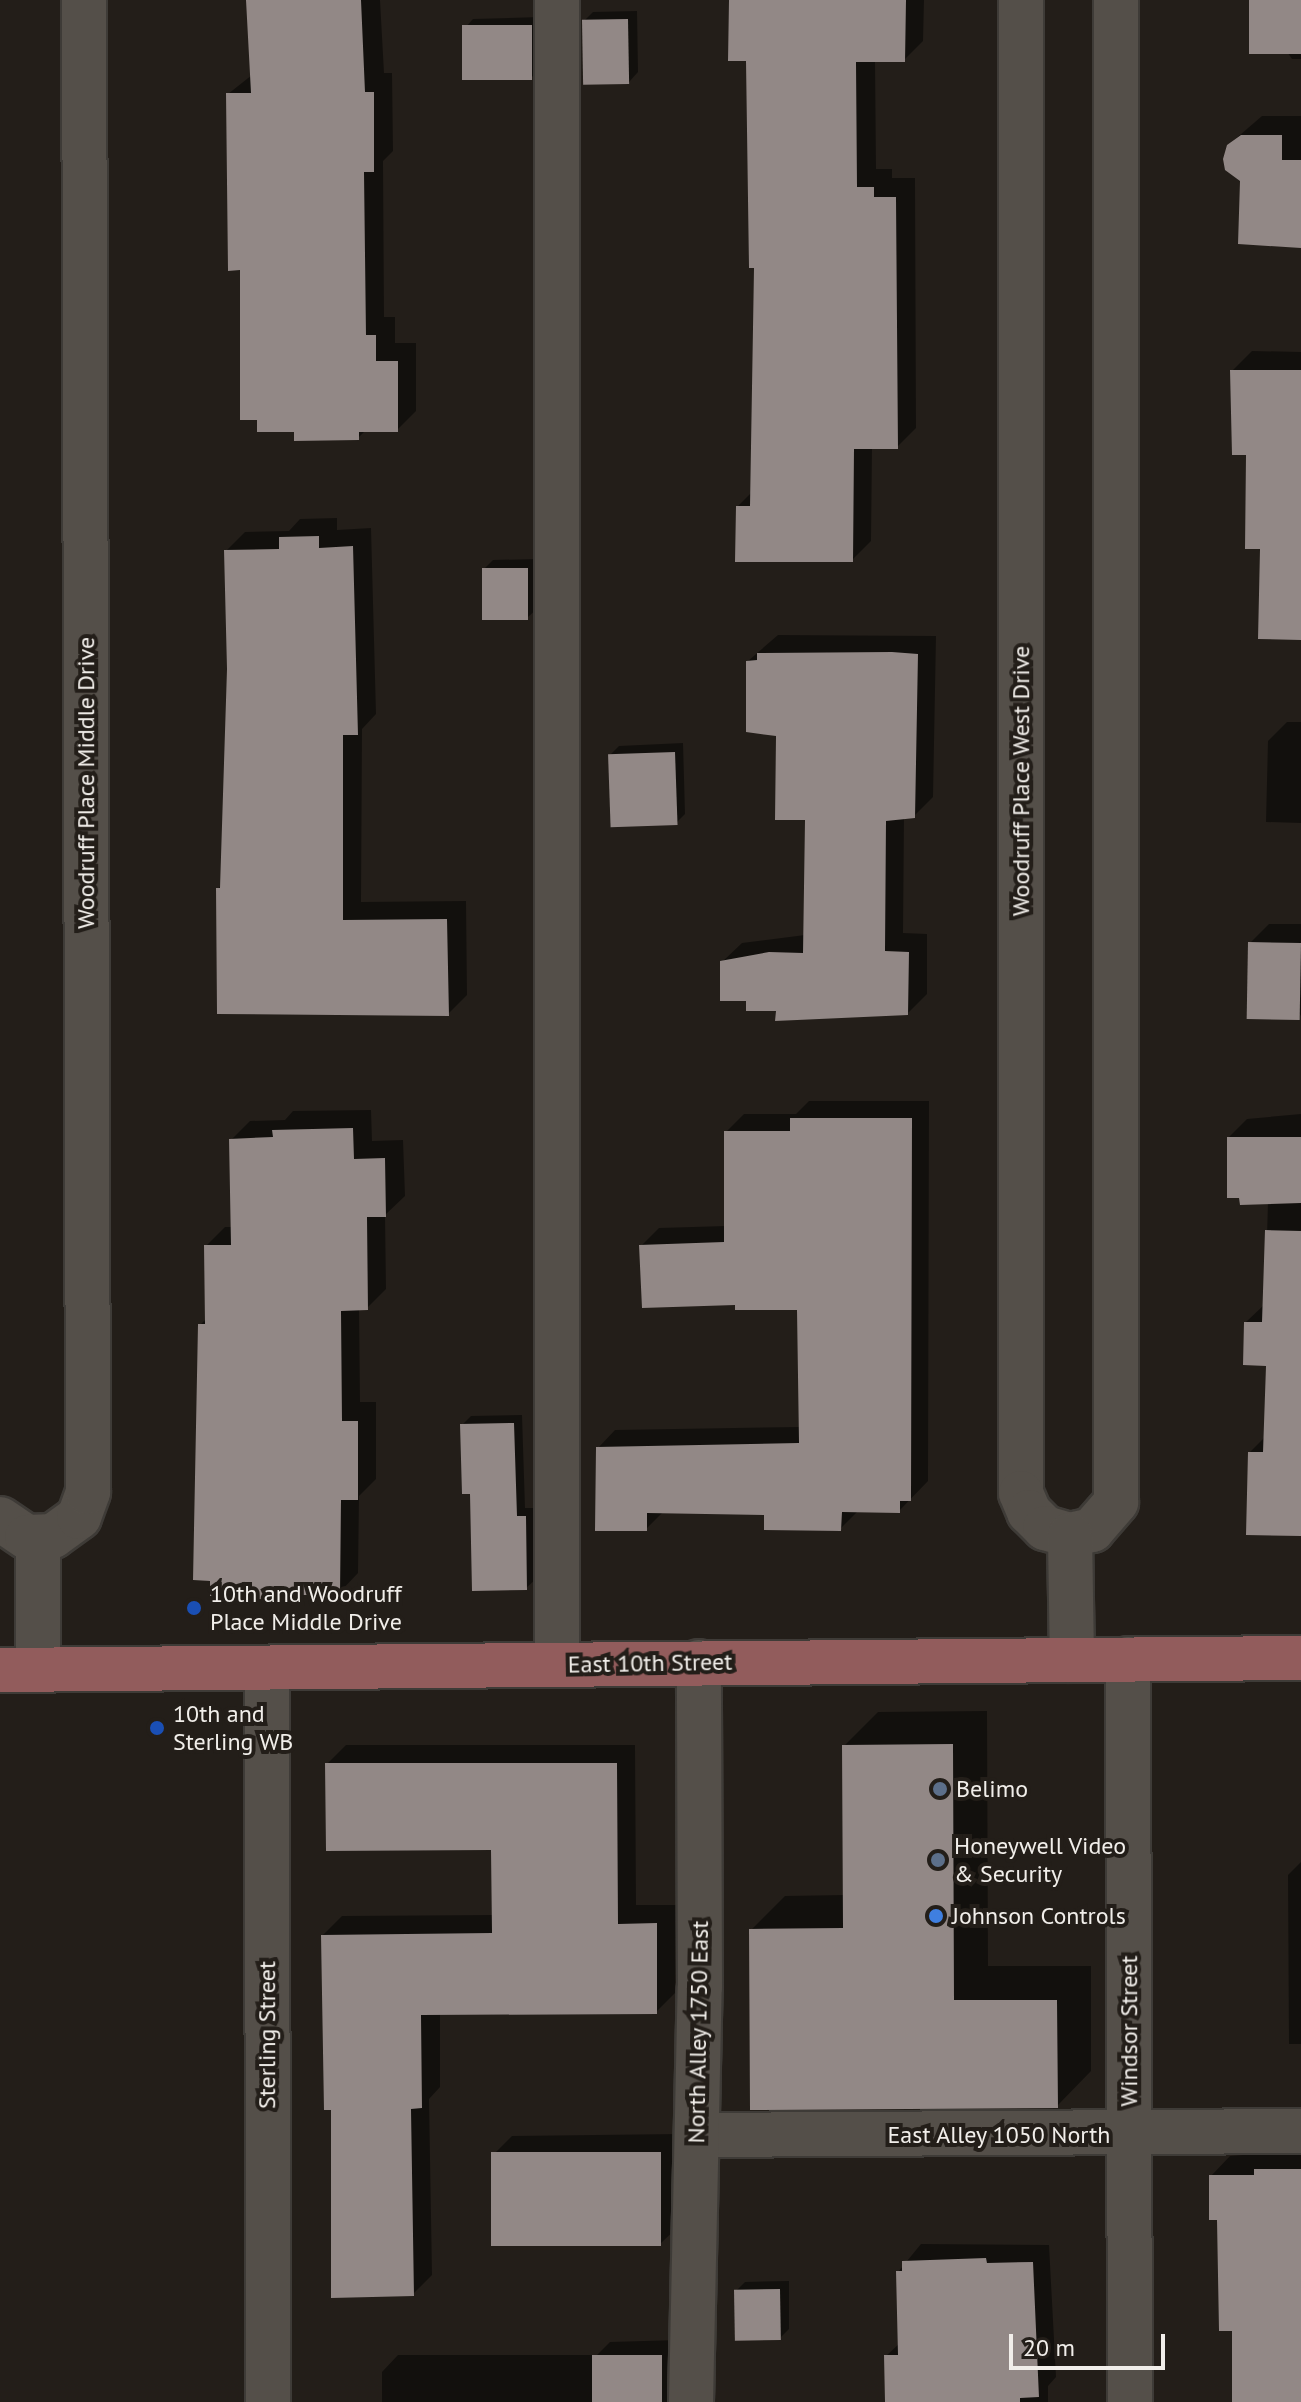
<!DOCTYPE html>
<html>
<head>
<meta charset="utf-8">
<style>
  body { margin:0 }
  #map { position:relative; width:1301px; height:2402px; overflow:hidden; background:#231e19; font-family:"PT Sans",sans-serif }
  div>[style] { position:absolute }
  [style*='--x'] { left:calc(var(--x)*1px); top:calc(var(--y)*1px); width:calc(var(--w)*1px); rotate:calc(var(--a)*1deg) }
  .shadow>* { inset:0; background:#0007 }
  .building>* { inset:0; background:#928886; transform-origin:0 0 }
  .roads { filter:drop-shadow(2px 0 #3e3b37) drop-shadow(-2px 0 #3e3b37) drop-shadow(0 2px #3e3b37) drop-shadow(0 -2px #3e3b37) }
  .minor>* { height:44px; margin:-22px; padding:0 22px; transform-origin:22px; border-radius:22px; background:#544f49 }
  .major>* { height:44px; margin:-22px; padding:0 22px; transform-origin:22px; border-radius:22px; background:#925c5c }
  .dots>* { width:22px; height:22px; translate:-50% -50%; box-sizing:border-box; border:4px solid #231e19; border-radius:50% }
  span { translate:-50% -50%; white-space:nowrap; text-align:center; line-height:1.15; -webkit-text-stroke:8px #231e19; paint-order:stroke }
  .street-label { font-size:24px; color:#f1eeea }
  .poi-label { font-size:24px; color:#f1eeea }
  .left { translate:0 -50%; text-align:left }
  .scale { position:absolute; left:1009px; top:2334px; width:156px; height:36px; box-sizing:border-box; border:4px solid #f1eeea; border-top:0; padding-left:10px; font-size:24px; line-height:28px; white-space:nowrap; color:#f1eeea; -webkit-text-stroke:6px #231e19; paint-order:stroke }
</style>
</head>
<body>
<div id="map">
  <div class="shadow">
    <i style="clip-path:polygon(248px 0,380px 0,384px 73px,392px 73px,393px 151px,383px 161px,384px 317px,395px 317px,395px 343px,416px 343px,416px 411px,397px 430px,366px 430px,358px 438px,296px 430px,242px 268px,228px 94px,252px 75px)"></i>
    <i style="clip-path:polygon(731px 0,924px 0,923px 41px,904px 60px,875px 60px,876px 169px,892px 169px,892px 178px,915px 178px,916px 428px,897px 447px,872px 447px,871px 541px,852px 560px,738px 506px,752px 492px,756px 266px,748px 59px)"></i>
    <i style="clip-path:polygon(1251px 0,1301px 0,1301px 59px,1292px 59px)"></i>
    <i style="clip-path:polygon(637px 11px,638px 72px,629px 82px,584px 21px,593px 12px)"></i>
    <i style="clip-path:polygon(540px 17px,540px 68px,531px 78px,464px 29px,473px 19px)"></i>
    <i style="clip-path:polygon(1262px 116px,1301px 116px,1301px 245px,1242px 180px,1233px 141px)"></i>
    <i style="clip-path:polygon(1252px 351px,1301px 352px,1301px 638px,1262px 547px,1233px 370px)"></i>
    <i style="clip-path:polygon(337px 518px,337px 530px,371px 528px,376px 714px,362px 729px,361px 902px,466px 901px,467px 995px,448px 1014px,218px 889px,222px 884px,229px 669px,226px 551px,245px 532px,289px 531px,300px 519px)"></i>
    <i style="clip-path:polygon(537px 559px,538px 608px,528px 617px,484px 569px,493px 560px)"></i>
    <i style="clip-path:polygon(778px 635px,936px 636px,933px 797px,914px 816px,904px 817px,903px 933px,927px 934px,927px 994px,908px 1013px,778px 1009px,748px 999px,722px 962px,742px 943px,805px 935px,807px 818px,748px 661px)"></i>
    <i style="clip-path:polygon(1287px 722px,1301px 722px,1301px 823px,1266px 822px,1268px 741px)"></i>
    <i style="clip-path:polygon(683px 743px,685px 814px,676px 823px,610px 755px,619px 746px)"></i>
    <i style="clip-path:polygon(1269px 924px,1301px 924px,1301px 1016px,1250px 943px)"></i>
    <i style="clip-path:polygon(809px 1101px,929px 1101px,928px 1481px,899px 1511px,859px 1510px,840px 1529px,766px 1513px,663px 1512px,646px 1529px,598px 1448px,615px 1430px,800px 1427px,799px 1308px,737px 1303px,641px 1246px,659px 1228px,726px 1226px,726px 1132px,744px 1114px,796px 1114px)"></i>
    <i style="clip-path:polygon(371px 1110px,372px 1141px,403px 1140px,405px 1196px,385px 1215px,386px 1289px,367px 1308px,359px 1309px,360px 1402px,376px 1402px,376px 1479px,359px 1496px,358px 1573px,339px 1593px,299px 1593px,293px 1599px,195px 1578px,200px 1325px,207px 1318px,206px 1246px,225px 1227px,233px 1227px,231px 1140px,250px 1121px,285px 1120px,293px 1111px)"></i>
    <i style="clip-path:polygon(1301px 1114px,1301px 1534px,1250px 1452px,1265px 1437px,1268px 1364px,1246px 1322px,1265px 1304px,1268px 1202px,1229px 1137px,1247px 1119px)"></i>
    <i style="clip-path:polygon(522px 1415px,525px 1508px,534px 1508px,536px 1579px,526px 1588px,462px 1425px,471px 1416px)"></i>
    <i style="clip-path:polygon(987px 1711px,988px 1966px,1091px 1966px,1091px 2071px,1057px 2106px,751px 1930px,785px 1896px,845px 1895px,844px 1746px,878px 1712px)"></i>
    <i style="clip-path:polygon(346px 1745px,635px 1745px,636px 1905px,676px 1905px,675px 1993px,656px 2012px,440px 2013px,440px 2087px,429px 2099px,432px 2275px,413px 2294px,333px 2108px,323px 1935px,342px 1916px,494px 1915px,493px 1848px,327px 1764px)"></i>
    <i style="clip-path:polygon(1301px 1862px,1301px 2044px,1289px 2044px,1288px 1875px)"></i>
    <i style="clip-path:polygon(679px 2134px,680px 2225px,660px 2244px,493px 2155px,512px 2136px)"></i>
    <i style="clip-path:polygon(1301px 2145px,1301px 2402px,1234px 2402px,1234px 2329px,1211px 2176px,1230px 2156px,1294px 2151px)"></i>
    <i style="clip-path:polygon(921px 2244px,1049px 2245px,1056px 2377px,1048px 2386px,1048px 2402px,887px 2402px,886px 2356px,900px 2343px,898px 2272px)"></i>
    <i style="clip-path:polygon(789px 2281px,789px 2329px,780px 2338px,736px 2291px,745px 2282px)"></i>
    <i style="clip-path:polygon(678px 2340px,678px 2402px,382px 2402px,382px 2372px,398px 2355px,597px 2355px,610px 2342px)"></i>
  </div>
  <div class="building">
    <i style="clip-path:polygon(246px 0,361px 0,365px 92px,374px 92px,374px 172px,364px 172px,366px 335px,376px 335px,376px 361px,398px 361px,398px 432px,359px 432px,359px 440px,294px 441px,294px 432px,257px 432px,257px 420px,240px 420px,240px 270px,228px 271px,226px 93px,251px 93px)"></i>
    <i style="clip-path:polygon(729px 0,906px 0,905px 62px,856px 62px,857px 187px,874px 187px,874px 197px,896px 197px,898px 449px,854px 449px,853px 562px,735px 562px,736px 506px,750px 506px,754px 268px,749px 268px,746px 61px,728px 61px)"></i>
    <i style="left:1249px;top:0;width:52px;height:54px"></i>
    <i style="left:628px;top:19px;width:65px;height:46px;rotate:89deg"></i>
    <i style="left:532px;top:25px;width:55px;height:70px;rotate:90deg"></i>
    <i style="clip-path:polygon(1241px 135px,1282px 135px,1282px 160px,1301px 160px,1301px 248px,1238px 244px,1240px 181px,1225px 170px,1223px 159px,1227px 145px)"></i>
    <i style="clip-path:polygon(1230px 370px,1301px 370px,1301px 640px,1258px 639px,1260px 549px,1245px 549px,1246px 455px,1232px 455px)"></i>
    <i style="clip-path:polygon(319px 536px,319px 548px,353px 546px,358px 735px,343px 735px,343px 920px,447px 919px,449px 1016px,217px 1014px,216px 888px,220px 888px,227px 669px,224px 550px,279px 549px,279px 537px)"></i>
    <i style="left:482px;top:568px;width:46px;height:52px"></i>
    <i style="clip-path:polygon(892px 652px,918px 654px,915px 818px,886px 821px,885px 951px,909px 952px,908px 1015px,775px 1021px,776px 1011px,746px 1011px,746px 1001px,720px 1001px,720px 961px,769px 952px,803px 953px,805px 820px,775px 820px,776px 736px,746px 732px,746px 661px,757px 660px,757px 653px)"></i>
    <i style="left:675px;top:752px;width:73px;height:67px;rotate:88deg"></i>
    <i style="left:1248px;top:942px;width:53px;height:77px;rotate:1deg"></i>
    <i style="clip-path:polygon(790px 1118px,912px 1118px,911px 1501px,900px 1501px,900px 1513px,842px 1512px,841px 1531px,764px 1530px,764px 1515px,647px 1513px,647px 1531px,595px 1531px,596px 1447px,799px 1443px,797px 1310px,735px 1310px,735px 1305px,642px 1308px,639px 1245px,724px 1242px,724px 1131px,790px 1131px)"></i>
    <i style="clip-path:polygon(353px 1128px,354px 1159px,385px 1158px,386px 1217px,367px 1217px,368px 1310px,341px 1311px,342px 1421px,358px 1421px,358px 1500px,341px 1500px,340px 1595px,293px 1595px,293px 1601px,210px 1596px,210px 1581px,193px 1580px,198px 1324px,205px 1324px,204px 1245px,231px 1245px,229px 1139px,273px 1137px,272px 1130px)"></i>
    <i style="clip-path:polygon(1227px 1137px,1301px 1137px,1301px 1203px,1240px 1205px,1239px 1198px,1227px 1198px)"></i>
    <i style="clip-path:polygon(1265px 1230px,1301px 1231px,1301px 1536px,1246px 1535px,1248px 1452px,1263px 1452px,1266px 1366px,1243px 1365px,1244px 1322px,1262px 1322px)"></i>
    <i style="clip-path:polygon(514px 1423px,517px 1516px,526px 1516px,527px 1590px,472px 1591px,470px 1494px,462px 1494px,460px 1424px)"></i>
    <i style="clip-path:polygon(953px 1744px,954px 2000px,1057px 2000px,1058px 2108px,750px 2110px,749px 1929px,843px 1928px,842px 1745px)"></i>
    <i style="clip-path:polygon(325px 1763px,617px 1763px,618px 1924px,657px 1923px,657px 2014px,421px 2015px,422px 2108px,411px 2109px,414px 2296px,331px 2298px,331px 2110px,324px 2110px,321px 1935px,492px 1933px,491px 1850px,326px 1851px)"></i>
    <i style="left:661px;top:2152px;width:94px;height:170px;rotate:90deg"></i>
    <i style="clip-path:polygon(1254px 2169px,1301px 2169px,1301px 2402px,1232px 2402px,1232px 2331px,1219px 2331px,1217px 2220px,1209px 2220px,1209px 2175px,1254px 2175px)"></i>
    <i style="clip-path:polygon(986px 2258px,987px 2263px,1033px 2262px,1039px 2397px,1020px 2398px,1020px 2402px,885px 2402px,884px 2355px,898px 2355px,896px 2271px,902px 2271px,902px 2261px)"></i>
    <i style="left:780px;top:2289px;width:51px;height:46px;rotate:89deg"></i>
    <i style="left:662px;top:2355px;width:47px;height:70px;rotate:90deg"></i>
  </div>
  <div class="roads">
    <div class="minor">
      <i style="--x:557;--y:0;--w:1664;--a:90"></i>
      <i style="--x:1021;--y:0;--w:1493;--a:90"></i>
      <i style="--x:1021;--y:1493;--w:21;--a:67"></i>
      <i style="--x:1029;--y:1512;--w:23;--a:45"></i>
      <i style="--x:1045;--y:1528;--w:26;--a:16"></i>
      <i style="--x:1070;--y:1535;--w:23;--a:-13"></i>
      <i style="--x:1092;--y:1530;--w:37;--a:-49"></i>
      <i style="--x:1116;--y:1502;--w:1502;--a:-90"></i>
      <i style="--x:0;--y:1519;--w:32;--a:34"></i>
      <i style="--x:27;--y:1537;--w:26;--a:-2"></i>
      <i style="--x:53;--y:1536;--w:32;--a:-36"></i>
      <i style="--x:79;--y:1517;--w:27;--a:-70"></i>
      <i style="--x:88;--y:1492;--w:1492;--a:-90.15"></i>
      <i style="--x:1070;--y:1535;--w:125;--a:89.1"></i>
      <i style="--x:38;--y:1538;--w:132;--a:90"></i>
      <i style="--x:1128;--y:1659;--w:743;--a:89.85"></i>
      <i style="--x:267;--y:1668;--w:734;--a:89.92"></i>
      <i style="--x:697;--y:2135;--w:604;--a:-0.38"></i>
      <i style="--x:691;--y:2402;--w:415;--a:-88.8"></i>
      <i style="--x:700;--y:1987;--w:325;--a:-90.2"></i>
    </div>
    <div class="major">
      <i style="--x:0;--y:1670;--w:1301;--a:-0.53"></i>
    </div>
  </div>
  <div class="dots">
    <i style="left:194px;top:1608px;background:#1a4fb4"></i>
    <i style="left:157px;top:1728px;background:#1a4fb4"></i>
    <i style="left:940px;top:1789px;background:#5c6f8a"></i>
    <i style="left:938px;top:1860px;background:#5c6f8a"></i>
    <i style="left:936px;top:1916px;background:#3f7fe0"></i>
  </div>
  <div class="street-label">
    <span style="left:1021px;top:781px;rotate:-90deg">Woodruff Place West Drive</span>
    <span style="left:86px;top:783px;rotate:-90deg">Woodruff Place Middle Drive</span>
    <span style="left:650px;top:1663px;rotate:-1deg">East 10th Street</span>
    <span style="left:1129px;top:2031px;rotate:-90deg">Windsor Street</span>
    <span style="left:698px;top:2032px;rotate:-89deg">North Alley 1750 East</span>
    <span style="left:267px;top:2035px;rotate:-90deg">Sterling Street</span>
    <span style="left:999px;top:2135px">East Alley 1050 North</span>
  </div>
  <div class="poi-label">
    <span class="left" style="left:210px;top:1608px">10th and Woodruff<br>Place Middle Drive</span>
    <span class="left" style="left:173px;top:1728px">10th and<br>Sterling WB</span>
    <span class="left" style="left:956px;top:1789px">Belimo</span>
    <span class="left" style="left:954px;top:1860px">Honeywell Video<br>&amp; Security</span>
    <span class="left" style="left:952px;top:1916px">Johnson Controls</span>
  </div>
  <div class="scale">20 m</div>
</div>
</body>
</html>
